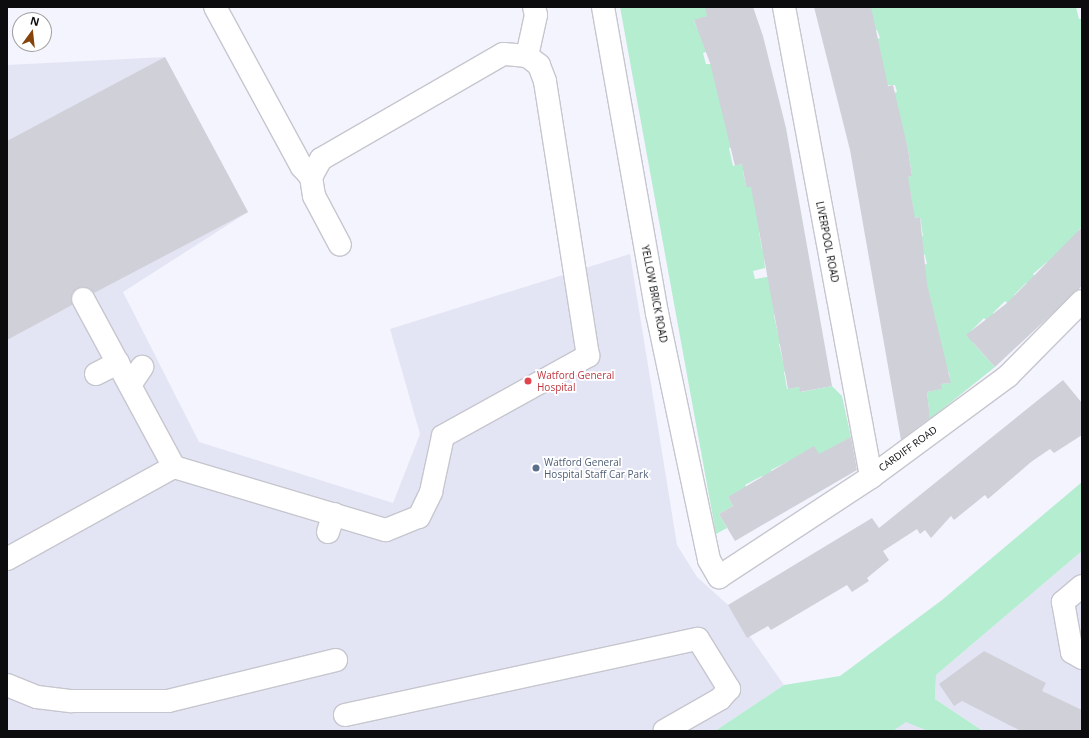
<!DOCTYPE html>
<html>
<head>
<meta charset="utf-8">
<style>
  body { margin:0 }
  #map { position:relative; width:1089px; height:738px; overflow:hidden; background:#f4f4fe; font-family:"Open Sans",sans-serif }
  div>[style] { position:absolute }
  [style*='--x'] { left:calc(var(--x)*1px); top:calc(var(--y)*1px); width:calc(var(--w)*1px); rotate:calc(var(--a)*1deg) }
  .built>* { inset:0; background:#e4e5f4 }
  .green>* { inset:0; background:#b5edd0 }
  .building>* { inset:0; background:#d0d0d9 }
  .roads { filter:drop-shadow(1px 0 #c6c6cf) drop-shadow(-1px 0 #c6c6cf) drop-shadow(0 1px #c6c6cf) drop-shadow(0 -1px #c6c6cf) }
  .minor>* { height:22px; margin:-11px; padding:0 11px; transform-origin:11px; border-radius:11px; background:#fff }
  .dots>* { width:11px; height:11px; translate:-50% -50%; box-sizing:border-box; border:2px solid #fff; border-radius:50% }
  span { translate:-50% -50%; white-space:nowrap; text-align:center; line-height:1.15; -webkit-text-stroke:3.5px #fff; paint-order:stroke }
  .street-label { font-size:10px; color:#0c0c0f }
  .health-label { font-size:10px; color:#be3a42 }
  .left { translate:0 -50%; text-align:left }
  .service-label { font-size:10px; color:#4e5e75 }
  .frame { position:absolute; inset:0; border:8px solid #0c0c0f; pointer-events:none }
  .north { position:absolute; left:12px; top:12px; width:40px; height:40px; box-sizing:border-box; background:#fff; border:1px solid #9e9e9f; border-radius:50%; rotate:15deg; font-size:11px; font-weight:700; line-height:16px; text-align:center; color:#0c0c0f }
  .north::after { content:''; display:block; margin:auto; width:14px; height:18px; background:#84440c; clip-path:polygon(50% 0,100% 100%,50% 72%,0 100%) }
</style>
</head>
<body>
<div id="map">
  <div class="built">
    <i style="clip-path:polygon(165px 57px,248px 212px,123px 292px,199px 442px,393px 503px,420px 434px,390px 329px,630px 254px,677px 545px,697px 577px,728px 605px,784px 685px,715px 731px,7px 731px,7px 65px)"></i>
    <i style="clip-path:polygon(1082px 551px,1082px 731px,983px 731px,935px 699px,936px 675px)"></i>
    <i style="clip-path:polygon(906px 721px,928px 731px,893px 731px)"></i>
  </div>
  <div class="green">
    <i style="clip-path:polygon(620px 7px,707px 7px,721px 11px,694px 21px,698px 30px,705px 28px,731px 44px,703px 53px,706px 64px,716px 64px,754px 142px,729px 148px,733px 166px,757px 161px,743px 171px,746px 187px,754px 186px,771px 229px,759px 232px,762px 249px,774px 247px,776px 256px,764px 258px,765px 268px,753px 271px,755px 279px,778px 275px,774px 316px,778px 334px,789px 333px,790px 342px,779px 344px,783px 362px,794px 360px,796px 370px,784px 372px,787px 389px,799px 387px,801px 392px,832px 386px,842px 396px,851px 437px,794px 469px,789px 461px,771px 470px,776px 479px,767px 484px,762px 476px,745px 485px,750px 494px,728px 497px,733px 506px,719px 514px,727px 528px,716px 534px)"></i>
    <i style="clip-path:polygon(857px 7px,1076px 7px,1079px 19px,1082px 19px,1082px 226px,1078px 231px,1082px 235px,1054px 268px,1047px 262px,1033px 274px,1040px 283px,1026px 283px,1014px 295px,1020px 302px,1013px 309px,1005px 301px,993px 313px,999px 320px,992px 326px,984px 318px,971px 331px,977px 338px,973px 343px,995px 367px,930px 419px,927px 392px,941px 389px,941px 384px,950px 383px,949px 372px,941px 373px,935px 317px,931px 317px,925px 274px,906px 268px,927px 264px,925px 255px,902px 240px,923px 236px,920px 217px,899px 221px,896px 211px,913px 208px,910px 190px,888px 182px,912px 176px,908px 149px,905px 138px,870px 98px,897px 92px,895px 85px,886px 85px,857px 44px,880px 38px,877px 30px,868px 32px)"></i>
    <i style="clip-path:polygon(1082px 482px,1082px 551px,936px 675px,935px 699px,983px 731px,928px 731px,906px 722px,893px 731px,715px 731px,784px 685px,840px 676px,942px 600px)"></i>
  </div>
  <div class="building">
    <i style="clip-path:polygon(705px 7px,753px 7px,763px 36px,786px 128px,832px 386px,800px 392px,799px 387px,788px 389px,751px 187px,746px 187px,742px 164px,735px 166px,710px 63px,694px 20px,707px 16px)"></i>
    <i style="clip-path:polygon(814px 7px,871px 7px,888px 86px,893px 85px,908px 149px,912px 176px,908px 177px,915px 218px,920px 217px,927px 284px,951px 383px,941px 384px,942px 389px,927px 392px,930px 418px,901px 440px,850px 150px)"></i>
    <i style="clip-path:polygon(165px 57px,248px 212px,94px 293px,89px 288px,77px 288px,72px 293px,72px 305px,7px 340px,7px 141px)"></i>
    <i style="clip-path:polygon(1082px 227px,1082px 286px,995px 367px,966px 335px,1007px 303px)"></i>
    <i style="clip-path:polygon(1063px 380px,1082px 403px,1082px 435px,1054px 453px,1050px 449px,1031px 462px,988px 499px,985px 495px,954px 520px,951px 516px,931px 538px,925px 530px,920px 534px,917px 529px,883px 551px,889px 560px,867px 578px,869px 581px,852px 592px,847px 585px,771px 630px,768px 626px,747px 638px,728px 605px,872px 518px,879px 528px)"></i>
    <i style="clip-path:polygon(851px 437px,857px 470px,735px 541px,719px 514px,733px 506px,728px 497px,814px 446px,819px 454px)"></i>
    <i style="clip-path:polygon(984px 651px,1046px 683px,1042px 691px,1082px 710px,1082px 731px,1021px 731px,962px 701px,954px 706px,939px 684px)"></i>
  </div>
  <div class="roads">
    <div class="minor">
      <i style="--x:215;--y:7;--w:182;--a:61.5"></i>
      <i style="--x:302;--y:167;--w:13;--a:48"></i>
      <i style="--x:603;--y:7;--w:311;--a:80"></i>
      <i style="--x:657;--y:313;--w:252;--a:78.1"></i>
      <i style="--x:709;--y:560;--w:20;--a:60"></i>
      <i style="--x:719;--y:577;--w:182;--a:-33.3"></i>
      <i style="--x:871;--y:477;--w:170;--a:-36.4"></i>
      <i style="--x:1008;--y:376;--w:105;--a:-45.4"></i>
      <i style="--x:784;--y:7;--w:478;--a:79.5"></i>
      <i style="--x:527;--y:56;--w:42;--a:-77.6"></i>
      <i style="--x:536;--y:15;--w:8;--a:-104"></i>
      <i style="--x:96;--y:374;--w:25;--a:-27"></i>
      <i style="--x:130;--y:385;--w:22;--a:-56"></i>
      <i style="--x:174;--y:467;--w:221;--a:16.6"></i>
      <i style="--x:386;--y:530;--w:35;--a:-22"></i>
      <i style="--x:419;--y:517;--w:28;--a:-64"></i>
      <i style="--x:431;--y:492;--w:57;--a:-77.9"></i>
      <i style="--x:443;--y:436;--w:166;--a:-28.9"></i>
      <i style="--x:588;--y:356;--w:278;--a:-98.9"></i>
      <i style="--x:545;--y:81;--w:17;--a:-111"></i>
      <i style="--x:539;--y:65;--w:15;--a:-143"></i>
      <i style="--x:527;--y:56;--w:24;--a:-175"></i>
      <i style="--x:503;--y:54;--w:210;--a:150"></i>
      <i style="--x:321;--y:159;--w:21;--a:119"></i>
      <i style="--x:311;--y:177;--w:19;--a:81"></i>
      <i style="--x:314;--y:196;--w:55;--a:62"></i>
      <i style="--x:328;--y:532;--w:19;--a:-72"></i>
      <i style="--x:7;--y:559;--w:191;--a:-28.9"></i>
      <i style="--x:174;--y:467;--w:191;--a:-118.4"></i>
      <i style="--x:1082;--y:586;--w:25;--a:140"></i>
      <i style="--x:1063;--y:602;--w:51;--a:79.8"></i>
      <i style="--x:1072;--y:652;--w:12;--a:31"></i>
      <i style="--x:7;--y:685;--w:32;--a:22"></i>
      <i style="--x:37;--y:697;--w:35;--a:7"></i>
      <i style="--x:72;--y:701;--w:96;--a:0"></i>
      <i style="--x:168;--y:701;--w:173;--a:-13.7"></i>
      <i style="--x:345;--y:715;--w:361;--a:-12.2"></i>
      <i style="--x:698;--y:639;--w:59;--a:58.2"></i>
      <i style="--x:729;--y:689;--w:13;--a:132"></i>
      <i style="--x:720;--y:699;--w:64;--a:150.3"></i>
    </div>
  </div>
  <div class="dots">
    <i style="left:528px;top:381px;background:#e0444e"></i>
    <i style="left:536px;top:468px;background:#5c6f8a"></i>
  </div>
  <div class="street-label">
    <span style="left:827px;top:242px;rotate:79deg">LIVERPOOL ROAD</span>
    <span style="left:654px;top:294px;rotate:79deg">YELLOW BRICK ROAD</span>
    <span style="left:908px;top:449px;rotate:-36deg">CARDIFF ROAD</span>
  </div>
  <div class="health-label">
    <span class="left" style="left:537px;top:381px">Watford General<br>Hospital</span>
  </div>
  <div class="service-label">
    <span class="left" style="left:544px;top:468px">Watford General<br>Hospital Staff Car Park</span>
  </div>
  <div class="frame"></div>
  <div class="north">N</div>
</div>
</body>
</html>
